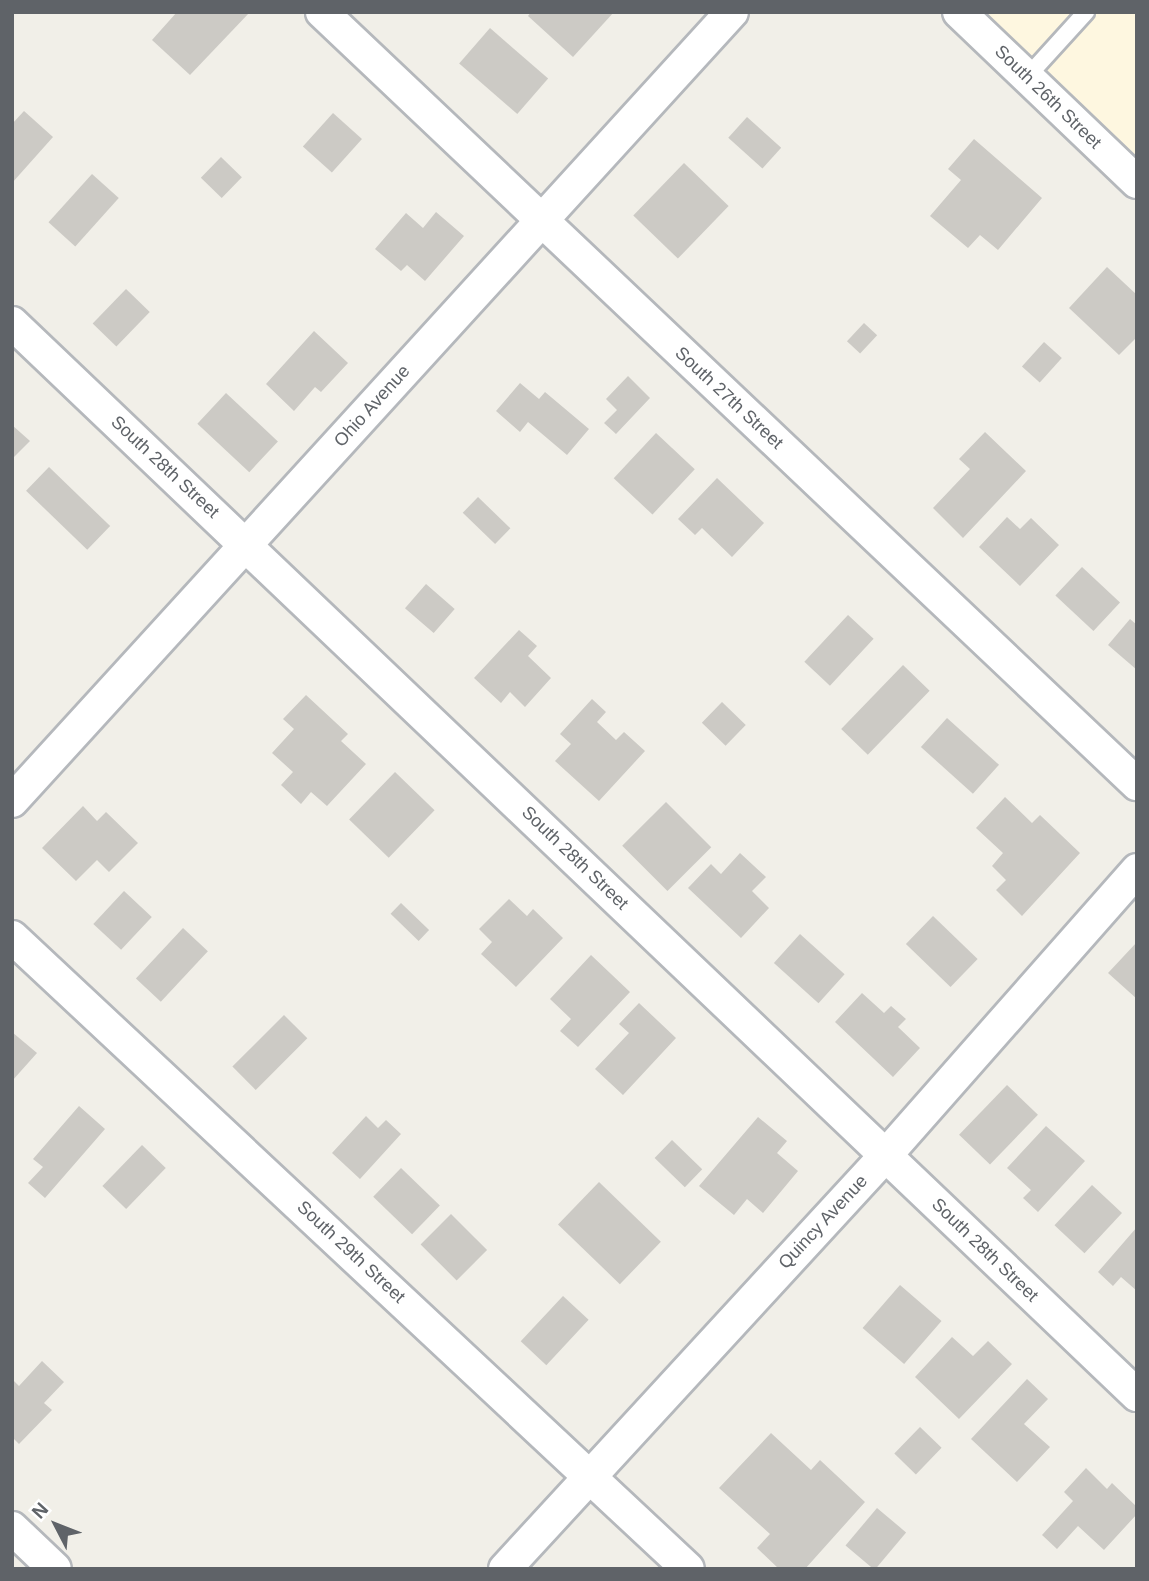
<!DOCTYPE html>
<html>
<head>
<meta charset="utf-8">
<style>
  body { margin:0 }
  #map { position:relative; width:1149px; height:1581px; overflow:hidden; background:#f1efe8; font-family:Helvetica,sans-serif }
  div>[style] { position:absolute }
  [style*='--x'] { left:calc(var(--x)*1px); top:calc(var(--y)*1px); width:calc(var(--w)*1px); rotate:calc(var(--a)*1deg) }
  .commercial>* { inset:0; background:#fef7e0 }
  .building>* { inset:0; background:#cccac5; transform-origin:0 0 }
  .roads { filter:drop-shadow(2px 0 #b5b8bc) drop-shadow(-2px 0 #b5b8bc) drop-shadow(0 2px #b5b8bc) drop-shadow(0 -2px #b5b8bc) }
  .service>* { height:16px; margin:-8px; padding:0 8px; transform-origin:8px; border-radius:8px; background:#fff }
  .minor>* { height:32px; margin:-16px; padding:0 16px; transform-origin:16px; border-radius:16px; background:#fff }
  span { translate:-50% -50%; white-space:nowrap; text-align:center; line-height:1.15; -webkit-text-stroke:5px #fff; paint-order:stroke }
  .street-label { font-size:18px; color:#5f6368 }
  .frame { position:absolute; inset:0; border:14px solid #5f6368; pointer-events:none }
  .north { position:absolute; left:21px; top:1490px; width:70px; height:70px; -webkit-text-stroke:5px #fff; paint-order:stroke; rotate:312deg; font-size:19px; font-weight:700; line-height:28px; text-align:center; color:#5f6368 }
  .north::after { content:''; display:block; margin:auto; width:24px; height:32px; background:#5f6368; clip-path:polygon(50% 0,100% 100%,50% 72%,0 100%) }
</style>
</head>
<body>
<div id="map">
  <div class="commercial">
    <i style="clip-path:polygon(980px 12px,1137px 12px,1137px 161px)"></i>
  </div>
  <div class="building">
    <i style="clip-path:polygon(177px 12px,250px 12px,190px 75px,152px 40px)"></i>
    <i style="clip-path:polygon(531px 12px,614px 12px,573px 57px,528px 16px)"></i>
    <i style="left:490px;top:28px;width:77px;height:47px;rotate:41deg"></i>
    <i style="clip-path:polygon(24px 111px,53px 137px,12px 183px,12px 124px)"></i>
    <i style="left:333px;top:113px;width:39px;height:45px;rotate:42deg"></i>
    <i style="left:747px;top:117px;width:46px;height:28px;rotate:42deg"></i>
    <i style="clip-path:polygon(974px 139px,1042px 198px,998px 250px,980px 235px,968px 248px,930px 216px,961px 180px,948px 169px)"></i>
    <i style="left:221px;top:157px;width:29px;height:29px;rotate:44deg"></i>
    <i style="left:684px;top:163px;width:62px;height:73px;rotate:44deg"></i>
    <i style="left:92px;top:174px;width:36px;height:65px;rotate:42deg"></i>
    <i style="clip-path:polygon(436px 212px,464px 236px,425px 281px,407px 265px,401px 271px,375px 249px,406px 213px,423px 228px)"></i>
    <i style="clip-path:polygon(1107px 267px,1137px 295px,1137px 337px,1119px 355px,1069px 308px)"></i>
    <i style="left:126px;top:289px;width:33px;height:48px;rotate:44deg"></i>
    <i style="left:864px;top:323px;width:18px;height:25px;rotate:43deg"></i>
    <i style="clip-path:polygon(314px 331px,348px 363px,321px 392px,315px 387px,294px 411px,266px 384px)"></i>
    <i style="left:1044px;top:342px;width:24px;height:33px;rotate:42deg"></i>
    <i style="clip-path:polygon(628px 376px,650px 398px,616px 434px,604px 423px,617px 410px,606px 399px)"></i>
    <i style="clip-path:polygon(520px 383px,539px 399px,545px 392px,589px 429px,567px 455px,528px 422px,520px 432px,496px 411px)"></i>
    <i style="left:226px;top:393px;width:71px;height:42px;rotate:43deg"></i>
    <i style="clip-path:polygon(12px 425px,30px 441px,12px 459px)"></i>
    <i style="clip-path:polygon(985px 432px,1026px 471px,963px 538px,933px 508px,970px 469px,959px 459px)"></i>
    <i style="left:656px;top:433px;width:53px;height:62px;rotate:43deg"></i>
    <i style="left:49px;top:467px;width:85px;height:33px;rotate:44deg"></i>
    <i style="clip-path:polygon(717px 478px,764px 523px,732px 557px,702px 528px,695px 535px,678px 519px)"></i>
    <i style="left:478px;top:497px;width:45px;height:22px;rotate:44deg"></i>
    <i style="clip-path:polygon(1007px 517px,1020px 529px,1031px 518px,1059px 545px,1020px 586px,979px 547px)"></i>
    <i style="left:1082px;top:567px;width:52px;height:39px;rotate:43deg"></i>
    <i style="left:426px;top:584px;width:38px;height:32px;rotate:41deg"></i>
    <i style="left:848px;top:615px;width:35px;height:64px;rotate:43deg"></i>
    <i style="clip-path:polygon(1130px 619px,1137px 625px,1137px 670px,1108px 645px)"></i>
    <i style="clip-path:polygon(519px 630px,537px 646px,528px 656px,551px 678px,525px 707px,510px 692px,501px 703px,474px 678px)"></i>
    <i style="left:903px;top:665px;width:37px;height:89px;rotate:44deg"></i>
    <i style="clip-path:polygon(306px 695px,348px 734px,341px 741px,366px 764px,327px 806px,311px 792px,301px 804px,281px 785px,293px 772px,272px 753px,294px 729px,283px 719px)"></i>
    <i style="clip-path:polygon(592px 699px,606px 712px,597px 722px,616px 740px,624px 732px,645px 751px,599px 801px,555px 761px,571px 744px,560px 734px)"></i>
    <i style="left:722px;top:702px;width:33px;height:29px;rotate:44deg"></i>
    <i style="left:947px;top:718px;width:70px;height:39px;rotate:42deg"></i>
    <i style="left:395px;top:772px;width:55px;height:66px;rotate:44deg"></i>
    <i style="clip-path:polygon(1005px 797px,1032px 823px,1040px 815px,1080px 853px,1022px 916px,996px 890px,1006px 880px,992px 866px,1003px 853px,976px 828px)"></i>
    <i style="left:666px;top:802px;width:64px;height:62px;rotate:45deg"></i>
    <i style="clip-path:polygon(83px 806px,97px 821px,106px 812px,138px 843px,109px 872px,97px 860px,76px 881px,42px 848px)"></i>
    <i style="clip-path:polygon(740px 853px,766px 877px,752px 891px,769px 908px,741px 938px,688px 888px,711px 864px,721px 874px)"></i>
    <i style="left:124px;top:891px;width:38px;height:45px;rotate:43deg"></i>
    <i style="clip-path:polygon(509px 899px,527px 916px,533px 909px,563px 938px,516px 987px,481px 954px,492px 942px,479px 929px)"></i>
    <i style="left:401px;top:903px;width:39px;height:15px;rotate:44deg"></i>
    <i style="left:933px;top:916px;width:62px;height:39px;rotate:44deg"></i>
    <i style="left:183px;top:928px;width:34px;height:69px;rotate:43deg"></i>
    <i style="left:800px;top:934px;width:60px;height:39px;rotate:42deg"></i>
    <i style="clip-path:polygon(1137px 942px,1137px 999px,1108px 973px)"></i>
    <i style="clip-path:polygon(591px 955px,630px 992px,578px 1047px,560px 1031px,571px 1019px,550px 999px)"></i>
    <i style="clip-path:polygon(862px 993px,884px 1013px,891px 1006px,906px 1019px,898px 1027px,920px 1048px,893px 1077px,835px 1022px)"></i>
    <i style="clip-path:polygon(639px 1003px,676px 1038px,623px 1095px,595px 1069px,629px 1033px,619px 1024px)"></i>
    <i style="left:284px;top:1015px;width:33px;height:73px;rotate:45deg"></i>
    <i style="clip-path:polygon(12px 1032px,37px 1053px,12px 1081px)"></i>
    <i style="left:1007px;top:1085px;width:43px;height:69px;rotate:44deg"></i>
    <i style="clip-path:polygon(79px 1106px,105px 1129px,45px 1198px,28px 1183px,43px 1167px,33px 1159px)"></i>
    <i style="clip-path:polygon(366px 1116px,378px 1128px,386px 1120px,401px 1134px,360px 1179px,332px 1153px)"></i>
    <i style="clip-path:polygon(758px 1117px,787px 1141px,777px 1153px,798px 1171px,763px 1213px,747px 1199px,734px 1215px,699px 1186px)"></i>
    <i style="clip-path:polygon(1046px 1126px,1085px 1161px,1038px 1212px,1023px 1198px,1031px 1190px,1007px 1168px)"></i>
    <i style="left:672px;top:1140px;width:42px;height:25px;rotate:44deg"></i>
    <i style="left:142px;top:1145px;width:33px;height:57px;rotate:44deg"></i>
    <i style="left:401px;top:1168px;width:54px;height:40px;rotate:44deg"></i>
    <i style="left:599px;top:1182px;width:86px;height:59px;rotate:44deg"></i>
    <i style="left:1092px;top:1185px;width:41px;height:55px;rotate:43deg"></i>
    <i style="left:451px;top:1214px;width:51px;height:43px;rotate:45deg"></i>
    <i style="clip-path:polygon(1137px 1227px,1137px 1291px,1121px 1277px,1113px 1286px,1098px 1272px)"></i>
    <i style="left:900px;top:1285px;width:55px;height:57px;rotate:41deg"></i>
    <i style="left:563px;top:1296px;width:35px;height:62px;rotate:43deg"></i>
    <i style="clip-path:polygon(952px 1337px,973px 1356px,988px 1341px,1012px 1364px,959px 1419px,915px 1377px)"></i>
    <i style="clip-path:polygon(42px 1361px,64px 1382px,44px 1403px,52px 1410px,19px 1444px,12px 1437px,12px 1379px,19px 1386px)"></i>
    <i style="clip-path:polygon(1027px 1379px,1048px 1399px,1024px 1424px,1050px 1447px,1017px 1482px,971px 1439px)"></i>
    <i style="left:920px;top:1427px;width:30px;height:37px;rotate:44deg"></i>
    <i style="clip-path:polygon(771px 1433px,811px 1470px,820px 1460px,865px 1502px,805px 1569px,779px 1569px,757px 1548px,770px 1534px,719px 1488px)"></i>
    <i style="clip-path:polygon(1086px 1468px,1107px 1489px,1112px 1483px,1137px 1507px,1137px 1514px,1104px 1550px,1078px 1526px,1057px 1549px,1042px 1535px,1073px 1501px,1064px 1492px)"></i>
    <i style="left:877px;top:1508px;width:38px;height:49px;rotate:40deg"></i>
  </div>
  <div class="roads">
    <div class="service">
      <i style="--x:1027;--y:77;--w:88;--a:-47.8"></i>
    </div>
    <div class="minor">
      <i style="--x:322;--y:12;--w:1123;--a:43.45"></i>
      <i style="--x:959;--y:12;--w:246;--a:43.7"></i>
      <i style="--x:12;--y:323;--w:1554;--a:43.62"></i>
      <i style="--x:12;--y:801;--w:1068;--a:-47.62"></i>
      <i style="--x:12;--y:937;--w:925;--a:43.07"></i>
      <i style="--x:12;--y:1528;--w:59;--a:43.6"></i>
      <i style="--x:505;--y:1569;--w:563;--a:-47.38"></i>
      <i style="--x:886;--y:1155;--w:380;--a:-48.6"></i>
    </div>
  </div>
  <div class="street-label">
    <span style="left:1048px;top:97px;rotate:44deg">South 26th Street</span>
    <span style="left:729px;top:398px;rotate:43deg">South 27th Street</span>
    <span style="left:372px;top:406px;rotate:-48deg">Ohio Avenue</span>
    <span style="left:165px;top:467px;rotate:43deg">South 28th Street</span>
    <span style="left:575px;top:858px;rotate:44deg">South 28th Street</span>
    <span style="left:823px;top:1222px;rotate:-47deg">Quincy Avenue</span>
    <span style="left:985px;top:1250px;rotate:44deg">South 28th Street</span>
    <span style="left:351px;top:1252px;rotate:43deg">South 29th Street</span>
  </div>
  <div class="frame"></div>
  <div class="north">N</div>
</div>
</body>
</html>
